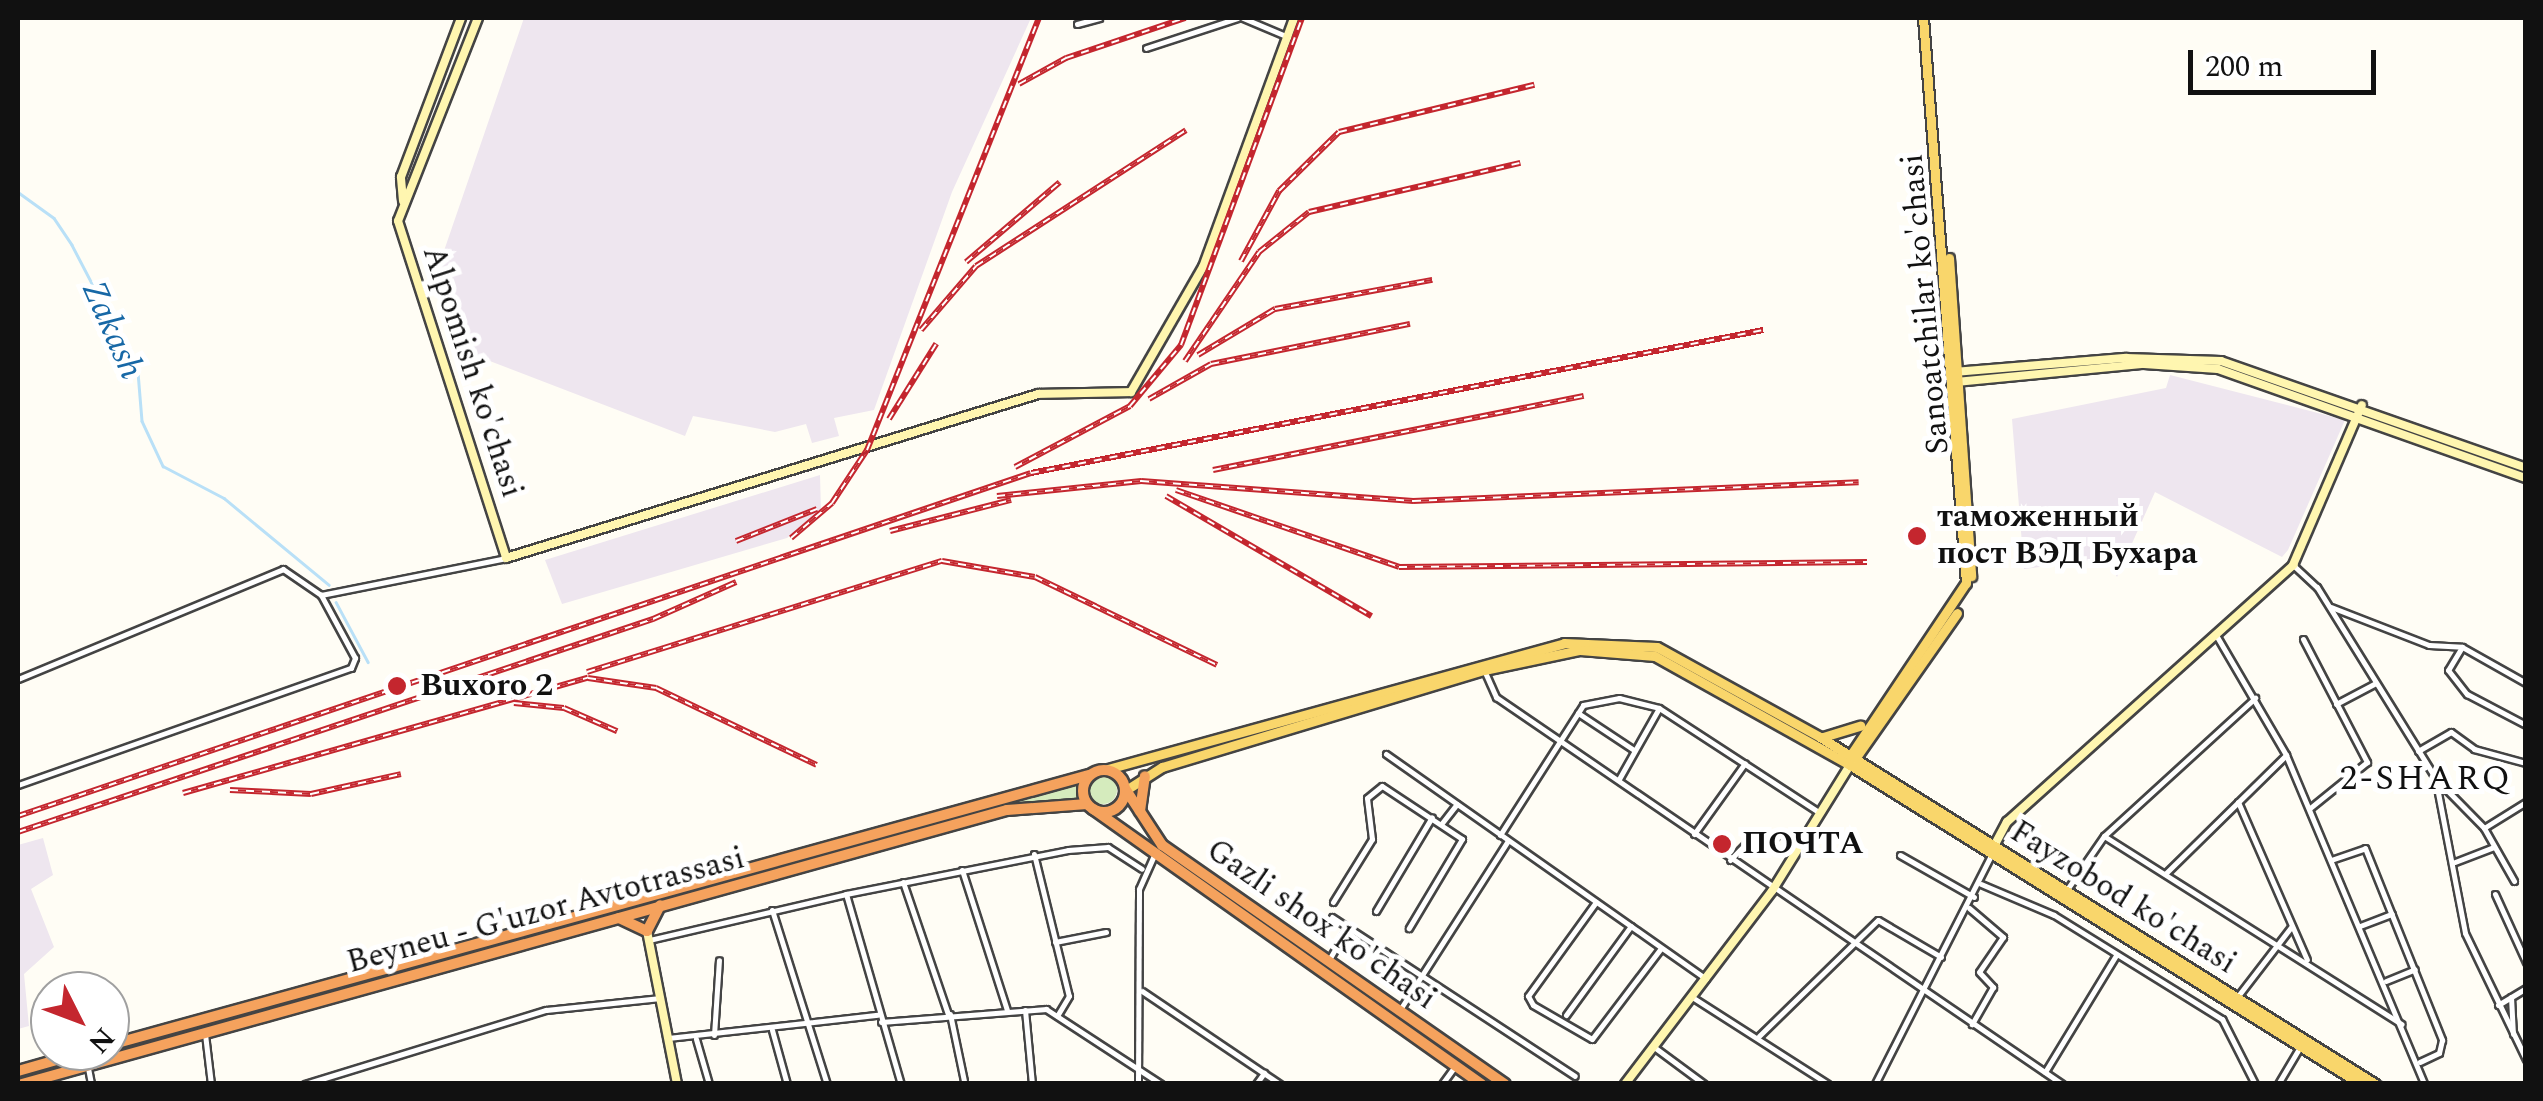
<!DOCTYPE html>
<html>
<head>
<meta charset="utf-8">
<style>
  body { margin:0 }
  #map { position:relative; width:2543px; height:1101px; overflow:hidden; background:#fffdf5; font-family:Spectral,serif }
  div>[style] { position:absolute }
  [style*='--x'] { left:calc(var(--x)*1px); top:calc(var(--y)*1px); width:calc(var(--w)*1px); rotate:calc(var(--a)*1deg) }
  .industrial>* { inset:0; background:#eee6ef }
  .green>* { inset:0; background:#d5ebbd }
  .round { border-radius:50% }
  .stream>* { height:2.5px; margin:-1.25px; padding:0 1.25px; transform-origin:1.25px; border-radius:1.25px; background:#b9e0f7 }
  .roads { filter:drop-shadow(2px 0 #444) drop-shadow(-2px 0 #444) drop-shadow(0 2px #444) drop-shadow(0 -2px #444) }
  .street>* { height:5px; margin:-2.5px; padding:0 2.5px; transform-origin:2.5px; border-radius:2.5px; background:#fff }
  .secondary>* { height:8px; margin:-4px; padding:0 4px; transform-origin:4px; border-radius:4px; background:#fff6b0 }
  .primary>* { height:9px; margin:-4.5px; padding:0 4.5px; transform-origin:4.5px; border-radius:4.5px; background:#f9d66b }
  .highway>* { height:10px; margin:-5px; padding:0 5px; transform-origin:5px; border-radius:5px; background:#f5a25d }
  .highway>.ring { margin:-5px; padding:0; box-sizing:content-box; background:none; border:10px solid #f5a25d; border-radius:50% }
  .rail>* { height:6px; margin-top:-3px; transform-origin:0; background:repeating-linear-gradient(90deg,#fff 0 8px,#c4262e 0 16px); box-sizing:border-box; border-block:2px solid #c4262e }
  .dots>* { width:28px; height:28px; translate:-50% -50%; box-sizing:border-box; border:5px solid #fff; border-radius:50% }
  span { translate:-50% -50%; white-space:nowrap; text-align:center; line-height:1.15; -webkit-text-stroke:10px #fff; paint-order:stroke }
  .street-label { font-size:32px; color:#111 }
  .poi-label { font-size:32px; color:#111; font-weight:700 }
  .left { translate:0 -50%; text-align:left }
  .water-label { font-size:35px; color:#1768a6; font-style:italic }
  .neighbourhood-label { font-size:35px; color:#111; letter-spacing:2.5px }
  .frame { position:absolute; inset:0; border:20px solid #111; pointer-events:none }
  .north { position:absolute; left:30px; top:971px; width:100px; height:100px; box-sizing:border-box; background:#fff; border:2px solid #a0a0a0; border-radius:50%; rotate:132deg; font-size:28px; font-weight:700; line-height:40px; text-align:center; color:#111 }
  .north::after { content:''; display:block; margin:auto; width:35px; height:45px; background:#c4262e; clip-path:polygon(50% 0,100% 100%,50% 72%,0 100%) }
  .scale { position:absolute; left:2188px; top:50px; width:188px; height:45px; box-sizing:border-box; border:5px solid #111; border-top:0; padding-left:12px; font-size:30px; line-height:35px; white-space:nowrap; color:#111; -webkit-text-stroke:8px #fff; paint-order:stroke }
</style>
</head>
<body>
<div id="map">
  <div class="industrial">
    <i style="clip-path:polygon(524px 18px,1031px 18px,952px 192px,874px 410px,834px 418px,839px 436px,812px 443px,806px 424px,775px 432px,693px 416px,685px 436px,461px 350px,435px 277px)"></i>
    <i style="clip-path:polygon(2170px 375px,2345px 420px,2288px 550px,2282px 557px,2155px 492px,2117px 577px,2106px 558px,2024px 569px,2012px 419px,2166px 388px)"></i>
    <i style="clip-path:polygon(820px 475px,821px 512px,787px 538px,562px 604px,545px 560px)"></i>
    <i style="clip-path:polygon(43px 838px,53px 875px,31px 889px,54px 947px,24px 974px,29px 1026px,18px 1029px,18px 845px)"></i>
  </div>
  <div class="green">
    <i class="round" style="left:1089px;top:776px;width:28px;height:28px"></i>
    <i style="clip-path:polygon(1079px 783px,1078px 799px,1018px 803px,592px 919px)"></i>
  </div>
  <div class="stream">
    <i style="--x:18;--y:192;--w:44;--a:35.8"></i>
    <i style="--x:54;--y:218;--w:32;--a:56"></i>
    <i style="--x:72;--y:245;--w:143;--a:62.5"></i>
    <i style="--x:138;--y:372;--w:49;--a:85.3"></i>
    <i style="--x:142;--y:421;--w:50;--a:65"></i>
    <i style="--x:163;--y:466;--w:69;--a:27.7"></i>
    <i style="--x:224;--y:498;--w:136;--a:39.6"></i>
    <i style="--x:336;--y:602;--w:68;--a:61.9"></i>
  </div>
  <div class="roads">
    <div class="street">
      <i style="--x:1243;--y:18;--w:49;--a:22.9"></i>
      <i style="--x:1077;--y:24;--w:23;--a:-15"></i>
      <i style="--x:1146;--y:48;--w:96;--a:-18.2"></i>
      <i style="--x:2293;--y:565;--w:33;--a:43"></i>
      <i style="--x:2317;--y:587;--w:224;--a:58.2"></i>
      <i style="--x:2435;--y:777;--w:159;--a:79.1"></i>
      <i style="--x:2465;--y:933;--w:140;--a:64.2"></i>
      <i style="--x:2331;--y:607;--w:105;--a:21.2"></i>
      <i style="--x:2429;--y:645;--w:33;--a:3"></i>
      <i style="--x:2216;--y:635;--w:139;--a:59.7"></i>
      <i style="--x:2286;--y:755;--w:357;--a:67.2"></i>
      <i style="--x:2303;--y:639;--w:139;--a:62.5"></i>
      <i style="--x:2367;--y:762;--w:73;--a:141.1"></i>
      <i style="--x:1484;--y:670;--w:30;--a:66"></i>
      <i style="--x:1496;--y:697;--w:686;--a:34.36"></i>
      <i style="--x:18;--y:679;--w:287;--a:-22.5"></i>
      <i style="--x:283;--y:569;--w:46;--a:34.4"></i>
      <i style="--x:321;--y:595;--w:189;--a:-11.3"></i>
      <i style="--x:2526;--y:683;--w:73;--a:-150.6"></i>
      <i style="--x:2462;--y:647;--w:27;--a:121"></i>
      <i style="--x:2448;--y:670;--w:31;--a:52"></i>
      <i style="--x:2467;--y:694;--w:67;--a:27.7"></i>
      <i style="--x:2336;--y:704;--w:45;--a:-27.7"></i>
      <i style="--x:1578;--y:713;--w:67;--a:33.5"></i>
      <i style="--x:2418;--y:751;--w:38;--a:-30"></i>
      <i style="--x:2451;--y:732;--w:29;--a:36"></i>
      <i style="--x:2474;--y:749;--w:54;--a:15.1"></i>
      <i style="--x:1386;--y:754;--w:391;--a:35.1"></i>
      <i style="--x:1619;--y:779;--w:81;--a:-60.6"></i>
      <i style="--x:2437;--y:780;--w:67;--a:45.6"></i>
      <i style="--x:2484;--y:828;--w:61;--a:60.5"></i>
      <i style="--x:18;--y:785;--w:353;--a:-19.4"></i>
      <i style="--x:351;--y:668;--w:11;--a:-68"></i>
      <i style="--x:355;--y:658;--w:72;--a:-118.4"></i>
      <i style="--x:2238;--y:802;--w:172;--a:66.4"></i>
      <i style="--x:1442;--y:823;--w:24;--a:-52"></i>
      <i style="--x:2484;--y:828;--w:49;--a:-31.8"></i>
      <i style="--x:1694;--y:834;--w:87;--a:-54.3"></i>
      <i style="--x:1500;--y:835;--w:154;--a:-57.4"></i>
      <i style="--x:1583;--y:705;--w:37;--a:-11"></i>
      <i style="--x:1619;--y:698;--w:41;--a:14"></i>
      <i style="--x:1659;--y:708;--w:192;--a:33.1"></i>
      <i style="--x:2104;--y:836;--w:352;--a:32.3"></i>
      <i style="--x:1034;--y:854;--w:146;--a:76.2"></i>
      <i style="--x:1069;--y:996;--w:23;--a:121"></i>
      <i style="--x:1900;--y:855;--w:85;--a:29.6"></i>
      <i style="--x:1730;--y:860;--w:37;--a:-46"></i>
      <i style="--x:1756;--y:833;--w:20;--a:11"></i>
      <i style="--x:2331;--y:860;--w:36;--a:-19"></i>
      <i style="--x:2365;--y:848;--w:207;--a:68.1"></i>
      <i style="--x:2442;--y:1040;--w:13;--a:103"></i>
      <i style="--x:2439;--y:1053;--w:21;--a:155"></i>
      <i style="--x:2455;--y:862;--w:42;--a:-21"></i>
      <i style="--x:962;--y:870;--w:147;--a:72.2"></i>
      <i style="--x:2165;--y:874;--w:170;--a:-44.5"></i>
      <i style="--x:903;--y:882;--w:139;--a:71.2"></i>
      <i style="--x:1981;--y:884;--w:79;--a:23"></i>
      <i style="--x:2054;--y:915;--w:198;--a:31.8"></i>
      <i style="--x:2222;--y:1019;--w:73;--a:63.1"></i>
      <i style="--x:2066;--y:891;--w:67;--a:-55.4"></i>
      <i style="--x:2104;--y:836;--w:205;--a:-42.4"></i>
      <i style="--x:846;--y:894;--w:226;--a:-11.2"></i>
      <i style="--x:1068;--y:850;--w:40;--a:-4.3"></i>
      <i style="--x:1108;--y:847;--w:40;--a:32.9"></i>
      <i style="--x:2495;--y:894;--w:75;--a:65.5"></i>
      <i style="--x:1333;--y:902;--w:74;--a:-58.2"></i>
      <i style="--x:1372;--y:839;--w:41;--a:-97"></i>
      <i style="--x:1367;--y:798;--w:19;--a:-39"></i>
      <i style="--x:1382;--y:786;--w:96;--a:33.5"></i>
      <i style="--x:1462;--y:839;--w:104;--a:120.8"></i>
      <i style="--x:1596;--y:902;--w:116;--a:125.9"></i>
      <i style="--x:1528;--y:996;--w:10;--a:61"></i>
      <i style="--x:1533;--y:1005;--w:68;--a:30"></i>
      <i style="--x:1592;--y:1039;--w:114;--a:-52.8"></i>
      <i style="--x:1969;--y:908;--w:45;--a:40.5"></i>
      <i style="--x:2003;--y:937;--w:42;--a:124.4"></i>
      <i style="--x:1979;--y:972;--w:21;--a:47"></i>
      <i style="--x:1993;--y:987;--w:43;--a:119.6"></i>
      <i style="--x:772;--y:910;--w:182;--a:72.5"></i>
      <i style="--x:1376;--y:911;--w:109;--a:-59.2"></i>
      <i style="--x:1332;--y:917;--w:290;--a:33.2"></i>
      <i style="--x:2360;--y:926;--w:34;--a:-21"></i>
      <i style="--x:649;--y:940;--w:202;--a:-13.1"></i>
      <i style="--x:846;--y:894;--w:198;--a:73.9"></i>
      <i style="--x:1055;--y:942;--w:52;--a:-11.1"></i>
      <i style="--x:1330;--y:958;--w:36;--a:-60"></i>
      <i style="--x:2386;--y:981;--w:31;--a:-22"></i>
      <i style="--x:1142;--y:991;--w:166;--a:34"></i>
      <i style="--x:2238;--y:996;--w:88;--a:-52.4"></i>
      <i style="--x:1692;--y:997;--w:161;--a:32.6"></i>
      <i style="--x:2511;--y:997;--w:37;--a:87"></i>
      <i style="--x:2498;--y:1005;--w:33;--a:-31"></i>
      <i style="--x:1401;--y:1008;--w:198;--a:-57.4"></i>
      <i style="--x:1025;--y:1010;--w:74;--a:84.6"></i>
      <i style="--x:950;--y:1014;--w:68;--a:78.2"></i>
      <i style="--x:1566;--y:1015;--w:110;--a:-53.9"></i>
      <i style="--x:881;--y:1022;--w:166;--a:-4.5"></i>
      <i style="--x:1046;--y:1009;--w:137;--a:33.1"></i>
      <i style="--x:772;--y:1030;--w:56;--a:74.5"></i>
      <i style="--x:205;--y:1034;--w:50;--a:83.2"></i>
      <i style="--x:714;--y:1035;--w:75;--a:-86.2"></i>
      <i style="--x:1759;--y:1036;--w:166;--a:-44.3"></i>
      <i style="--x:1878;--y:920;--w:73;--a:30.4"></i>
      <i style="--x:668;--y:1038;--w:211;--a:-6.3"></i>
      <i style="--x:696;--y:1039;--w:47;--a:73.9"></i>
      <i style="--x:1654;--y:1047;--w:62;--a:36.5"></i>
      <i style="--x:88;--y:1068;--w:16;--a:79"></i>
      <i style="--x:2045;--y:1072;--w:137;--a:-58.7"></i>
      <i style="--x:305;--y:1084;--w:252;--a:-17.1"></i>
      <i style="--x:546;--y:1010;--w:115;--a:-6"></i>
      <i style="--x:1138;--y:1084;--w:195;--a:-89.7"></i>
      <i style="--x:1139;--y:889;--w:36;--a:-66"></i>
      <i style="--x:1256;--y:1084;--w:14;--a:-54"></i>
      <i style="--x:1442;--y:1084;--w:22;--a:-54"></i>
      <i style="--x:1875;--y:1084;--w:257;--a:-63.1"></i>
      <i style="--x:2278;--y:1084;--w:43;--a:-59.3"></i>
    </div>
    <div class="secondary">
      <i style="--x:478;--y:18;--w:218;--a:111.5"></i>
      <i style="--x:398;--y:221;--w:354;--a:72.2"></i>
      <i style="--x:506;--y:558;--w:557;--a:-17.13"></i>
      <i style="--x:1038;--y:394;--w:93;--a:-1.2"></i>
      <i style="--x:1131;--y:392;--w:144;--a:-60.1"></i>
      <i style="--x:1203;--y:267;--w:265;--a:-69.9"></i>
      <i style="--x:403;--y:201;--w:24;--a:-95"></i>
      <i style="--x:401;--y:177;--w:170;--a:-69.3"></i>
      <i style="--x:1954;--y:372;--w:173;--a:-4.7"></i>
      <i style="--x:2126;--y:358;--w:95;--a:1.8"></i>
      <i style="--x:2221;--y:361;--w:323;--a:19.3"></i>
      <i style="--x:1956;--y:382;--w:189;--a:-5.5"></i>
      <i style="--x:2144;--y:364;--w:74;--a:3.9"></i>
      <i style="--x:2218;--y:369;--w:327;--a:19.5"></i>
      <i style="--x:1992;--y:850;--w:32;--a:-62"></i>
      <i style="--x:2007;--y:822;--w:385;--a:-41.9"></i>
      <i style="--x:2293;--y:565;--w:174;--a:-66.7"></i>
      <i style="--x:647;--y:931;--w:156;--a:78.9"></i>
      <i style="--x:1625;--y:1084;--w:243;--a:-52.7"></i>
      <i style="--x:1772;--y:891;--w:148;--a:-58.2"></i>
    </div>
    <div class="primary">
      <i style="--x:1949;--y:258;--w:319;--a:86"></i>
      <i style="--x:1823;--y:737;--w:39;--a:-17"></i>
      <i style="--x:1848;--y:759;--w:212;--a:-56.2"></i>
      <i style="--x:1966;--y:583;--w:567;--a:-94.35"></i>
      <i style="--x:1852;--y:763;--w:183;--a:-55"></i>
      <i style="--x:1104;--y:770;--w:477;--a:-15.4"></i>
      <i style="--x:1564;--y:643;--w:93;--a:2.5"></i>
      <i style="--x:1657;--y:647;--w:186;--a:28.9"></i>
      <i style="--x:1820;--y:737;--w:655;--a:32.01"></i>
      <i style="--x:1126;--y:790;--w:43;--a:-32.6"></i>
      <i style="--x:1162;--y:767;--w:336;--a:-16.8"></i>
      <i style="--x:1484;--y:670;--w:98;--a:-11.8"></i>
      <i style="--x:1580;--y:650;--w:75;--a:4.6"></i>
      <i style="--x:1655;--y:656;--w:223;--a:29.2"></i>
      <i style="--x:1850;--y:765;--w:602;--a:31.98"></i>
    </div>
    <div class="highway">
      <i class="ring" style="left:1083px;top:770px;width:32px;height:32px"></i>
      <i style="--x:1126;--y:790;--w:66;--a:56.8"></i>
      <i style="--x:1162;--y:845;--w:418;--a:34.9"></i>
      <i style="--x:1093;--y:809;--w:476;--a:35.3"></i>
      <i style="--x:1140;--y:811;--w:35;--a:-82"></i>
      <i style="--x:619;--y:918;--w:31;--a:25"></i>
      <i style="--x:647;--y:931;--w:29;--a:-63"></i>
      <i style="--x:110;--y:1045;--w:1016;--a:-15.42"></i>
      <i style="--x:18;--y:1071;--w:73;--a:-15.9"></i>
      <i style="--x:22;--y:1084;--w:1022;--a:-15.55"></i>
      <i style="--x:1007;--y:810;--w:80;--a:-4.3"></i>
    </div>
  </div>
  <div class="rail">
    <i style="--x:1019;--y:84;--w:54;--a:-29"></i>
    <i style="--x:1066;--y:58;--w:126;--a:-18.6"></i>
    <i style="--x:1241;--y:261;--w:80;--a:-61.5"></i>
    <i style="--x:1279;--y:191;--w:84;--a:-44.5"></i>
    <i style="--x:1339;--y:132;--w:201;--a:-13.6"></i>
    <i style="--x:966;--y:262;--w:123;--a:-40.4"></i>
    <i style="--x:921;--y:330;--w:84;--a:-49.3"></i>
    <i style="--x:976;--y:266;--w:250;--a:-32.9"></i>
    <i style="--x:1198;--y:355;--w:90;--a:-30.9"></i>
    <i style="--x:1275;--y:309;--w:160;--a:-10.5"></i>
    <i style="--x:1185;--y:361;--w:132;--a:-55.8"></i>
    <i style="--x:1259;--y:252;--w:64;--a:-38.7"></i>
    <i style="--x:1309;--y:212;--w:217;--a:-13.1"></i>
    <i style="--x:1149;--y:399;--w:71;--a:-29.4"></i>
    <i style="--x:1211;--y:364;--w:203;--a:-11.4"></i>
    <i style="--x:889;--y:419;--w:89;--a:-57.9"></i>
    <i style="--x:1015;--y:467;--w:130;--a:-27.9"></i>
    <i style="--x:1130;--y:406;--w:80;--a:-50.1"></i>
    <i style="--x:1181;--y:345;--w:349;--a:-69.7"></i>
    <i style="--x:1213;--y:470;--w:378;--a:-11.3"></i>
    <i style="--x:1176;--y:490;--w:236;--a:19"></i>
    <i style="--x:1399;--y:567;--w:468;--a:-0.6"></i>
    <i style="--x:997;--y:496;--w:145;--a:-5.9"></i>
    <i style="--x:1141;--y:481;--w:273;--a:4.2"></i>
    <i style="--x:1413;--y:501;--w:446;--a:-2.4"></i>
    <i style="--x:1166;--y:496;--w:238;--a:30.3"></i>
    <i style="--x:890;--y:531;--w:125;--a:-14.4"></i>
    <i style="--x:791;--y:538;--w:54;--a:-40.5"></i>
    <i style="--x:832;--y:503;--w:64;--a:-56.6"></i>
    <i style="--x:867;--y:450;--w:465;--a:-68.3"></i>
    <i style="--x:736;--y:541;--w:87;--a:-21.6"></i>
    <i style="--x:587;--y:672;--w:372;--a:-17.4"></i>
    <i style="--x:942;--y:561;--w:94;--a:9.8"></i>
    <i style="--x:1035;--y:577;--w:202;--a:25.8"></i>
    <i style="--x:514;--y:703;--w:50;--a:5.7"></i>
    <i style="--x:564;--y:708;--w:58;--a:23.5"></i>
    <i style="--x:230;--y:790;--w:81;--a:2.8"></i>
    <i style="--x:311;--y:794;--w:92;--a:-12.5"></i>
    <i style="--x:183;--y:793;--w:421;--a:-15.9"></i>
    <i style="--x:588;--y:678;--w:69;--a:8.4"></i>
    <i style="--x:656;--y:688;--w:178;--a:25.6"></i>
    <i style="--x:18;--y:816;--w:1069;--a:-18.71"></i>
    <i style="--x:1031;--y:473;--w:746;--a:-11.05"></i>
    <i style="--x:18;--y:832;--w:670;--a:-18.54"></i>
    <i style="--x:653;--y:619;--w:91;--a:-24"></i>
  </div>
  <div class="dots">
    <i style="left:1917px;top:536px;background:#c4262e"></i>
    <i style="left:397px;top:686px;background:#c4262e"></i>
    <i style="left:1722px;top:844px;background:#c4262e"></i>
  </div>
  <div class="street-label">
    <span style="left:1926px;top:304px;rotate:-95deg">Sanoatchilar ko'chasi</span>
    <span style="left:472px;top:372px;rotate:72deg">Alpomish ko'chasi</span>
    <span style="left:2123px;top:898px;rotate:32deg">Fayzobod ko'chasi</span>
    <span style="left:546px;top:911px;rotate:-15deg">Beyneu - G'uzor Avtotrassasi</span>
    <span style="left:1321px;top:925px;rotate:35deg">Gazli shox ko'chasi</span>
  </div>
  <div class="poi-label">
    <span class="left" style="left:1937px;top:536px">таможенный<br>пост ВЭД Бухара</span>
    <span class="left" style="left:420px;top:686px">Buxoro 2</span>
    <span class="left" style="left:1742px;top:844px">ПОЧТА</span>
  </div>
  <div class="water-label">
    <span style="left:112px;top:330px;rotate:66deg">Zakash</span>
  </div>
  <div class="neighbourhood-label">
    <span style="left:2426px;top:779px">2-SHARQ</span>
  </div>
  <div class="frame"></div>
  <div class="north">N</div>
  <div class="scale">200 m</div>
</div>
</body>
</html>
